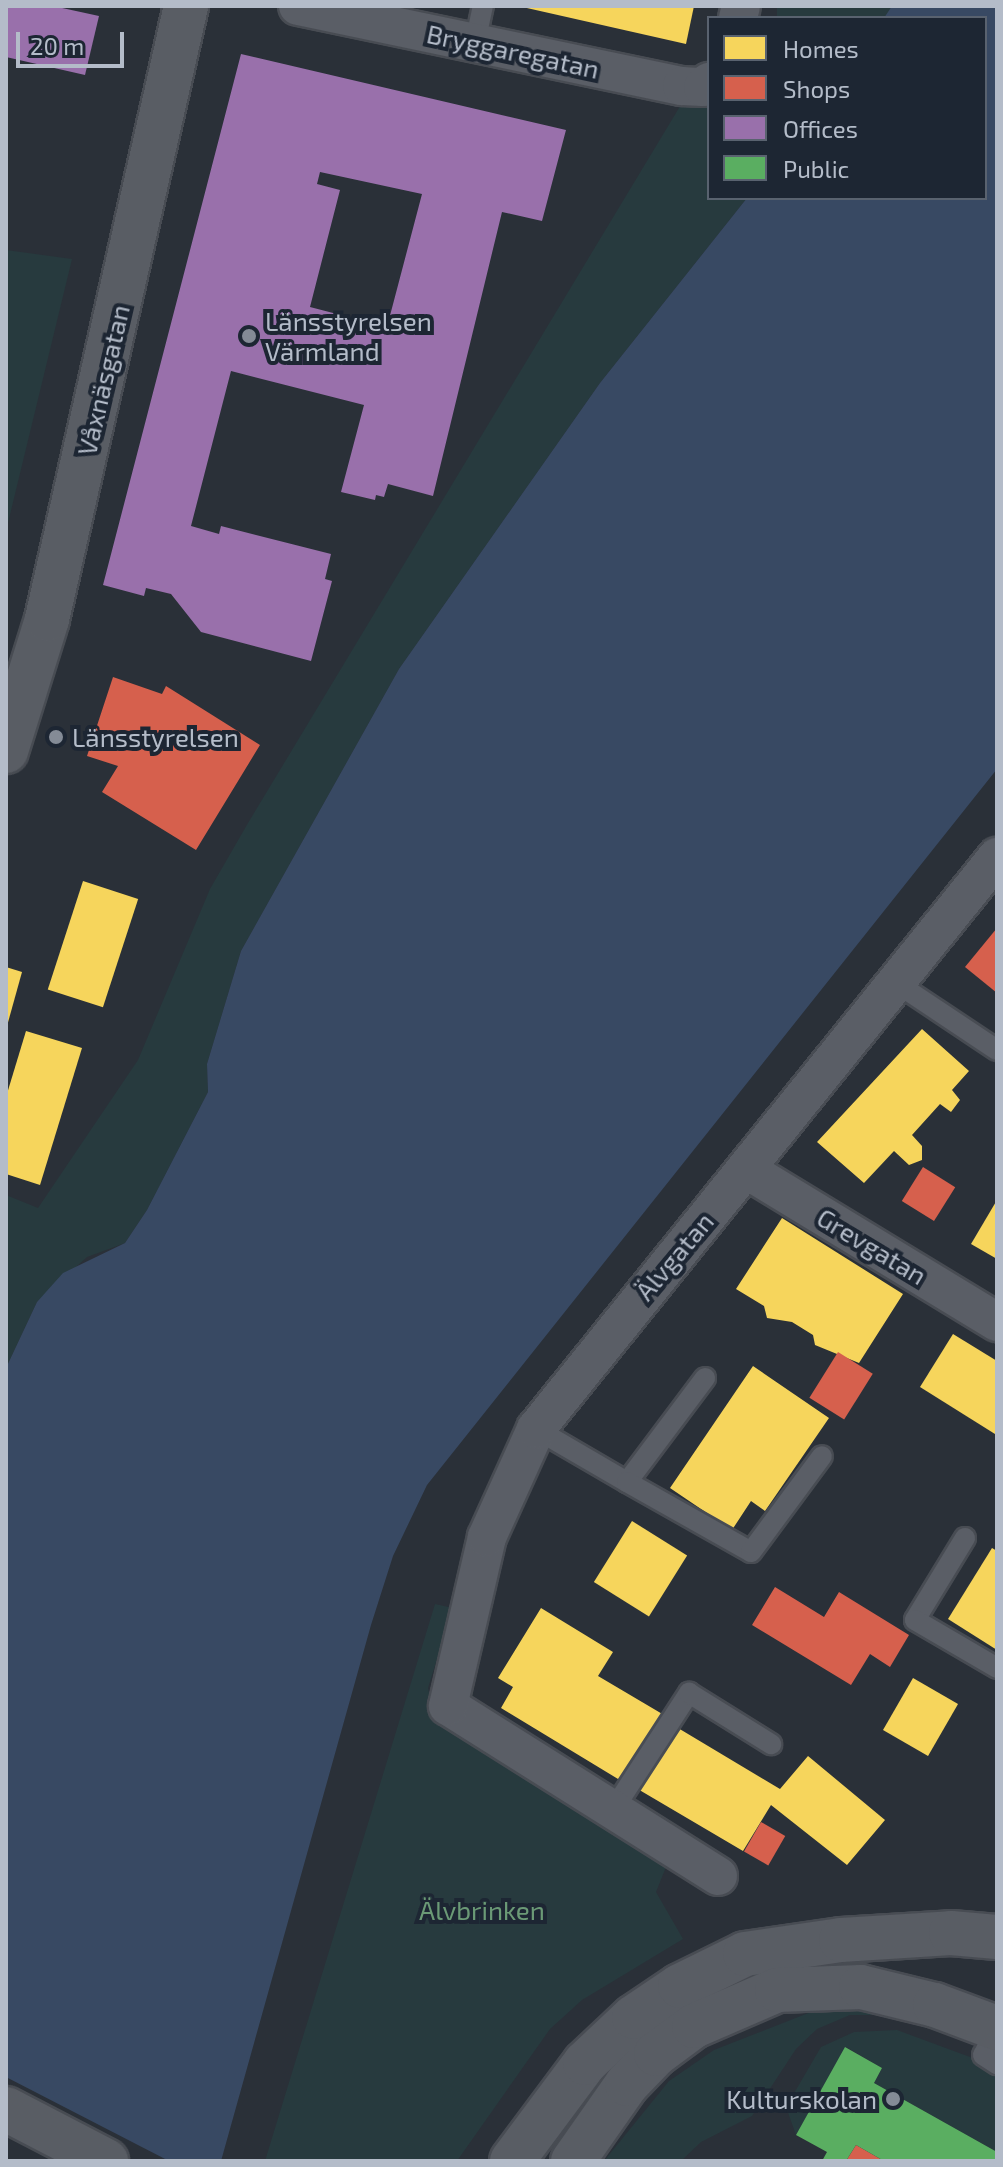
<!DOCTYPE html>
<html>
<head>
<meta charset="utf-8">
<style>
  body { margin:0 }
  #map { position:relative; width:1003px; height:2167px; overflow:hidden; background:#2a3038; font-family:"Exo 2",sans-serif }
  div>[style] { position:absolute }
  [style*='--x'] { left:calc(var(--x)*1px); top:calc(var(--y)*1px); width:calc(var(--w)*1px); rotate:calc(var(--a)*1deg) }
  .green>* { inset:0; background:#273a3e; transform-origin:0 0 }
  .water>* { inset:0; background:#384963 }
  .pier>* { inset:0; background:#2a3038 }
  .homes>* { inset:0; background:#f6d55c; transform-origin:0 0 }
  .shops>* { inset:0; background:#d6604d; transform-origin:0 0 }
  .offices>* { inset:0; background:#9970ab }
  .public>* { inset:0; background:#5aae61 }
  .roads { filter:drop-shadow(2px 0 #484c53) drop-shadow(-2px 0 #484c53) drop-shadow(0 2px #484c53) drop-shadow(0 -2px #484c53) }
  .lane>* { height:20px; margin:-10px; padding:0 10px; transform-origin:10px; border-radius:10px; background:#5a5e66 }
  .street>* { height:38px; margin:-19px; padding:0 19px; transform-origin:19px; border-radius:19px; background:#5a5e66 }
  .secondary>* { height:44px; margin:-22px; padding:0 22px; transform-origin:22px; border-radius:22px; background:#595d64 }
  .dots>* { width:22px; height:22px; translate:-50% -50%; box-sizing:border-box; border:4px solid #1d2633; border-radius:50% }
  span { translate:-50% -50%; white-space:nowrap; text-align:center; line-height:1.15; -webkit-text-stroke:8px #1d2633; paint-order:stroke }
  .street-label { font-size:26px; color:#b4bcc9 }
  .poi-label { font-size:26px; color:#b4bcc9 }
  .left { translate:0 -50%; text-align:left }
  .right { translate:-100% -50%; text-align:right }
  .park-label { font-size:26px; color:#6b9a76 }
  .frame { position:absolute; inset:0; border:8px solid #b4bcc9; pointer-events:none }
  .legend { position:absolute; left:707px; top:16px; width:280px; height:184px; box-sizing:border-box; background:#1d2633; border:2px solid #59626f; margin:0; padding:10px 14px; list-style:none; font-size:24px; color:#b4bcc9 }
  .legend li { display:flex; align-items:center; gap:16px; height:40px }
  .legend b { width:40px; border:2px solid #59626f }
  .scale { position:absolute; left:16px; top:32px; width:108px; height:36px; box-sizing:border-box; border:4px solid #b4bcc9; border-top:0; padding-left:10px; font-size:24px; line-height:28px; white-space:nowrap; color:#b4bcc9; -webkit-text-stroke:6px #1d2633; paint-order:stroke }
</style>
</head>
<body>
<div id="map">
  <div class="green">
    <i style="left:777px;top:6px;width:115px;height:12px"></i>
    <i style="clip-path:polygon(709px 92px,709px 198px,747px 198px,600px 383px,399px 669px,241px 951px,207px 1064px,208px 1092px,147px 1210px,125px 1243px,87px 1257px,37px 1302px,6px 1368px,6px 1195px,38px 1208px,138px 1060px,210px 889px,248px 823px,685px 98px)"></i>
    <i style="clip-path:polygon(6px 250px,72px 259px,6px 531px)"></i>
    <i style="clip-path:polygon(435px 1604px,453px 1608px,428px 1688px,434px 1717px,507px 1768px,668px 1862px,656px 1892px,683px 1939px,582px 2000px,550px 2029px,457px 2161px,265px 2161px)"></i>
    <i style="clip-path:polygon(869px 2009px,890px 2015px,850px 2015px,817px 2029px,796px 2049px,752px 2116px,701px 2142px,681px 2161px,604px 2161px,669px 2081px,714px 2050px,811px 2012px)"></i>
    <i style="clip-path:polygon(897px 2030px,970px 2057px,997px 2077px,997px 2152px,874px 2083px,882px 2068px,846px 2047px,796px 2135px,786px 2107px,821px 2047px,854px 2032px)"></i>
  </div>
  <div class="water">
    <i style="clip-path:polygon(892px 6px,997px 6px,997px 769px,427px 1485px,393px 1556px,371px 1625px,221px 2161px,6px 2161px,6px 1368px,37px 1302px,63px 1273px,125px 1243px,147px 1210px,208px 1092px,207px 1064px,241px 951px,399px 669px,600px 383px,747px 198px,985px 198px,985px 18px,884px 18px)"></i>
  </div>
  <div class="pier">
    <i style="clip-path:polygon(6px 2077px,169px 2161px,6px 2161px)"></i>
  </div>
  <div class="homes">
    <i style="clip-path:polygon(518px 6px,694px 6px,686px 44px)"></i>
    <i style="left:83px;top:881px;width:58px;height:114px;rotate:18deg"></i>
    <i style="clip-path:polygon(6px 967px,22px 972px,7px 1026px,6px 1026px)"></i>
    <i style="clip-path:polygon(922px 1029px,969px 1071px,952px 1090px,960px 1100px,951px 1112px,940px 1104px,912px 1135px,922px 1146px,922px 1160px,909px 1165px,894px 1151px,864px 1183px,817px 1142px)"></i>
    <i style="clip-path:polygon(26px 1031px,82px 1048px,40px 1185px,6px 1174px,6px 1097px)"></i>
    <i style="clip-path:polygon(997px 1200px,997px 1259px,971px 1244px)"></i>
    <i style="clip-path:polygon(782px 1218px,903px 1294px,859px 1363px,815px 1345px,813px 1335px,792px 1322px,767px 1318px,764px 1306px,736px 1289px)"></i>
    <i style="clip-path:polygon(953px 1334px,997px 1361px,995px 1434px,920px 1387px)"></i>
    <i style="clip-path:polygon(753px 1366px,829px 1418px,765px 1511px,751px 1501px,732px 1530px,670px 1488px)"></i>
    <i style="left:632px;top:1521px;width:65px;height:72px;rotate:32deg"></i>
    <i style="clip-path:polygon(992px 1548px,997px 1551px,997px 1650px,948px 1619px)"></i>
    <i style="clip-path:polygon(541px 1608px,613px 1652px,598px 1676px,664px 1715px,623px 1782px,501px 1708px,513px 1687px,498px 1678px)"></i>
    <i style="left:913px;top:1678px;width:52px;height:60px;rotate:30deg"></i>
    <i style="clip-path:polygon(673px 1725px,780px 1789px,808px 1756px,885px 1820px,847px 1865px,771px 1805px,743px 1851px,636px 1788px)"></i>
  </div>
  <div class="shops">
    <i style="clip-path:polygon(113px 677px,162px 694px,166px 686px,260px 745px,196px 850px,102px 792px,118px 766px,87px 756px)"></i>
    <i style="clip-path:polygon(997px 928px,997px 993px,965px 967px)"></i>
    <i style="left:923px;top:1167px;width:38px;height:40px;rotate:32deg"></i>
    <i style="left:838px;top:1352px;width:41px;height:54px;rotate:32deg"></i>
    <i style="clip-path:polygon(775px 1587px,824px 1617px,839px 1592px,909px 1635px,890px 1667px,870px 1654px,851px 1685px,752px 1625px)"></i>
    <i style="left:761px;top:1822px;width:28px;height:34px;rotate:30deg"></i>
    <i style="clip-path:polygon(856px 2145px,884px 2161px,846px 2161px)"></i>
  </div>
  <div class="offices">
    <i style="clip-path:polygon(6px 6px,53px 6px,99px 16px,85px 75px,6px 57px)"></i>
    <i style="clip-path:polygon(evenodd,241px 54px,566px 130px,542px 221px,502px 212px,433px 496px,388px 484px,384px 497px,376px 495px,375px 500px,341px 492px,364px 405px,231px 371px,191px 526px,219px 534px,221px 526px,331px 554px,325px 579px,332px 581px,311px 661px,201px 632px,171px 594px,146px 588px,144px 596px,103px 585px,241px 54px,320px 172px,422px 194px,387px 327px,310px 307px,340px 190px,317px 184px,320px 172px)"></i>
  </div>
  <div class="public">
    <i style="clip-path:polygon(845px 2047px,882px 2068px,874px 2083px,997px 2152px,997px 2161px,884px 2161px,856px 2145px,846px 2161px,822px 2161px,827px 2152px,796px 2135px)"></i>
  </div>
  <div class="roads">
    <div class="lane">
      <i style="--x:475;--y:43;--w:38;--a:-78"></i>
      <i style="--x:898;--y:984;--w:119;--a:33.7"></i>
      <i style="--x:536;--y:1429;--w:105;--a:30.2"></i>
      <i style="--x:627;--y:1482;--w:130;--a:-53.1"></i>
      <i style="--x:627;--y:1482;--w:142;--a:29.4"></i>
      <i style="--x:751;--y:1552;--w:119;--a:-53.5"></i>
      <i style="--x:965;--y:1538;--w:96;--a:121.4"></i>
      <i style="--x:915;--y:1620;--w:95;--a:30.3"></i>
      <i style="--x:613;--y:1810;--w:140;--a:-57"></i>
      <i style="--x:689;--y:1693;--w:97;--a:31.9"></i>
      <i style="--x:997;--y:2028;--w:30;--a:117"></i>
      <i style="--x:983;--y:2055;--w:17;--a:33"></i>
    </div>
    <div class="street">
      <i style="--x:298;--y:6;--w:392;--a:11.8"></i>
      <i style="--x:682;--y:86;--w:21;--a:3"></i>
      <i style="--x:703;--y:87;--w:8;--a:-40"></i>
      <i style="--x:738;--y:18;--w:12;--a:-76"></i>
      <i style="--x:747;--y:1170;--w:293;--a:31.3"></i>
      <i style="--x:718;--y:1876;--w:319;--a:-147.8"></i>
      <i style="--x:448;--y:1706;--w:173;--a:-77"></i>
      <i style="--x:487;--y:1537;--w:119;--a:-65.6"></i>
      <i style="--x:536;--y:1429;--w:735;--a:-51.13"></i>
    </div>
    <div class="secondary">
      <i style="--x:6;--y:751;--w:138;--a:-72.7"></i>
      <i style="--x:47;--y:619;--w:629;--a:-77.22"></i>
      <i style="--x:6;--y:2109;--w:113;--a:27.5"></i>
      <i style="--x:512;--y:2161;--w:122;--a:-53.3"></i>
      <i style="--x:585;--y:2063;--w:67;--a:-43.2"></i>
      <i style="--x:634;--y:2017;--w:55;--a:-34"></i>
      <i style="--x:680;--y:1986;--w:72;--a:-26.2"></i>
      <i style="--x:745;--y:1954;--w:97;--a:-8.3"></i>
      <i style="--x:841;--y:1940;--w:110;--a:-3.6"></i>
      <i style="--x:951;--y:1933;--w:46;--a:5"></i>
      <i style="--x:573;--y:2161;--w:94;--a:-55"></i>
      <i style="--x:627;--y:2084;--w:42;--a:-46"></i>
      <i style="--x:656;--y:2054;--w:47;--a:-36.4"></i>
      <i style="--x:694;--y:2026;--w:90;--a:-23.4"></i>
      <i style="--x:777;--y:1990;--w:84;--a:-2"></i>
      <i style="--x:861;--y:1987;--w:76;--a:13.7"></i>
      <i style="--x:935;--y:2005;--w:66;--a:20.4"></i>
    </div>
  </div>
  <div class="dots">
    <i style="left:249px;top:336px;background:#848b96"></i>
    <i style="left:56px;top:737px;background:#848b96"></i>
    <i style="left:893px;top:2099px;background:#848b96"></i>
  </div>
  <div class="street-label">
    <span style="left:513px;top:51px;rotate:12deg">Bryggaregatan</span>
    <span style="left:103px;top:380px;rotate:-77deg">Våxnäsgatan</span>
    <span style="left:872px;top:1246px;rotate:31deg">Grevgatan</span>
    <span style="left:674px;top:1256px;rotate:-50deg">Älvgatan</span>
  </div>
  <div class="poi-label">
    <span class="left" style="left:265px;top:336px">Länsstyrelsen<br>Värmland</span>
    <span class="left" style="left:72px;top:737px">Länsstyrelsen</span>
    <span class="right" style="left:877px;top:2099px">Kulturskolan</span>
  </div>
  <div class="park-label">
    <span style="left:482px;top:1910px">Älvbrinken</span>
  </div>
  <div class="frame"></div>
  <ul class="legend">
  <li><b style="height:22px;background:#f6d55c"></b>Homes</li>
  <li><b style="height:22px;background:#d6604d"></b>Shops</li>
  <li><b style="height:22px;background:#9970ab"></b>Offices</li>
  <li><b style="height:22px;background:#5aae61"></b>Public</li>
  </ul>
  <div class="scale">20 m</div>
</div>
</body>
</html>
